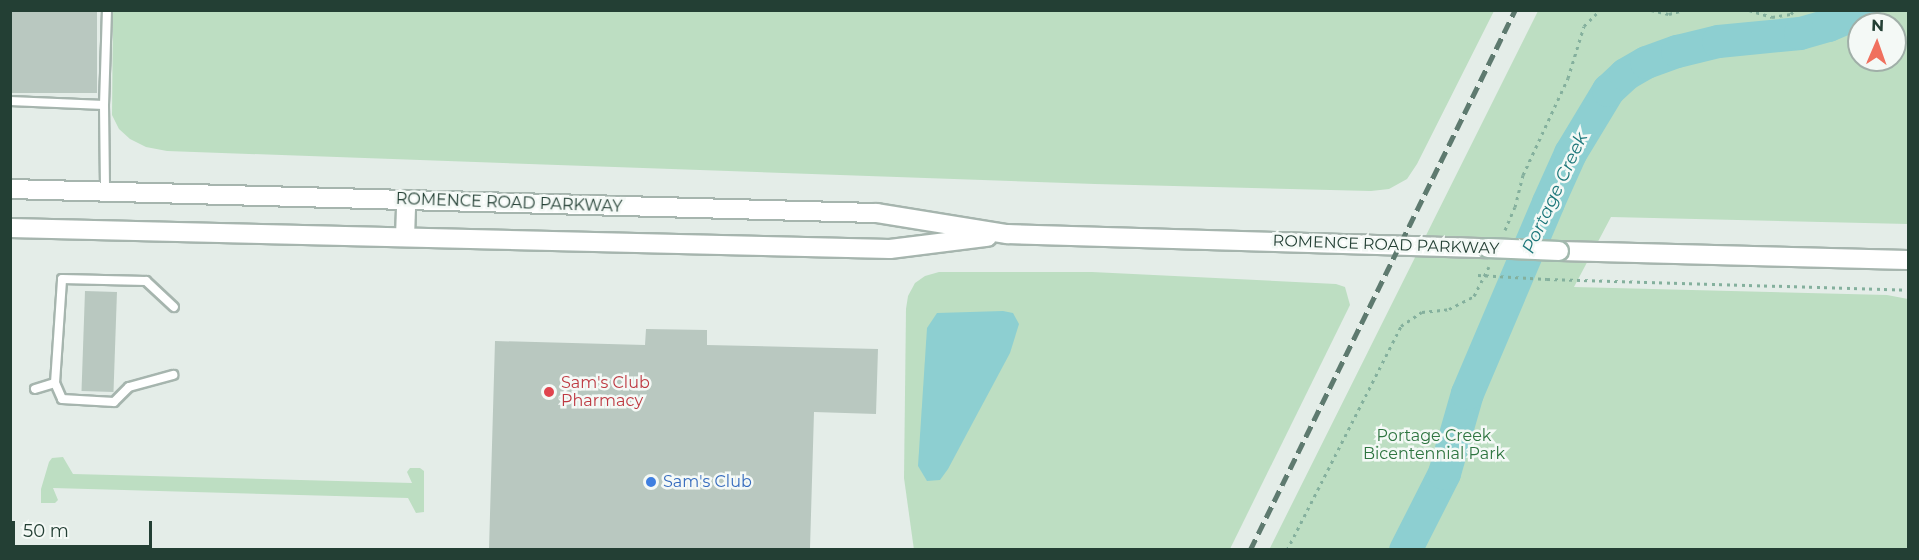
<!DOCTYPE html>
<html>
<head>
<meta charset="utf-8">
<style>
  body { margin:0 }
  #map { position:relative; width:1919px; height:560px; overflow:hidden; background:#e4ede8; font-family:Montserrat,sans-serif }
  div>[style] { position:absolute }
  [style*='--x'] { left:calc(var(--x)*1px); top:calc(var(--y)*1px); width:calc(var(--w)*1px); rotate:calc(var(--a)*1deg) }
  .green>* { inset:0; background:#bddec2 }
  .water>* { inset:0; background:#8dcfd1 }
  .river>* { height:33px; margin:-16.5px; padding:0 16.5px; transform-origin:16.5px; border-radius:16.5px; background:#8dcfd1 }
  .building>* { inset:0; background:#b9c8c0; transform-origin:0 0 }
  .path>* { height:3px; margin-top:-1.5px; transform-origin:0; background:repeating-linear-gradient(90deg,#84b09d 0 3px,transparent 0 7.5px) }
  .roads { filter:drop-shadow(2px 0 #a6b5ae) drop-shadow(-2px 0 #a6b5ae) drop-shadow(0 2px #a6b5ae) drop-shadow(0 -2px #a6b5ae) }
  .lane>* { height:8px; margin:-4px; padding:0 4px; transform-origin:4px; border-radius:4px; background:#fff }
  .secondary>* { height:18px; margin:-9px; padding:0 9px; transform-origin:9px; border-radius:9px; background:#fff }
  .rail>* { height:4.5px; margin-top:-2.25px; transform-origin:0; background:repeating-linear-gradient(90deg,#5e7a6f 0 12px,transparent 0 18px) }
  .path-bridge>* { height:3px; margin-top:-1.5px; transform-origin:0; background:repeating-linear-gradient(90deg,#84b09d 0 3px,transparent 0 7.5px) }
  .bridges { filter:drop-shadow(2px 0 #a2b9ae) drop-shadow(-2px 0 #a2b9ae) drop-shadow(0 2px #a2b9ae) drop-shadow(0 -2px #a2b9ae) }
  .secondary-bridge>* { height:18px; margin:-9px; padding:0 9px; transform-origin:9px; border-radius:9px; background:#fff }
  .dots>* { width:16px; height:16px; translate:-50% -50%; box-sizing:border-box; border:3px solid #f4f9f6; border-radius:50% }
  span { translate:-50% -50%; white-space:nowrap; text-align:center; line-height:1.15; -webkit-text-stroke:5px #f4f9f6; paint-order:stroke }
  .street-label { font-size:16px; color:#233f34 }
  .health-label { font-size:16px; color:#be3a42 }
  .left { translate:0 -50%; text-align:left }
  .park-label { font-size:16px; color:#2e7540 }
  .shop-label { font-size:16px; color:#366cbe }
  .water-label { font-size:18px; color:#1d777a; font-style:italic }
  .frame { position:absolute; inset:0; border:12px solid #233f34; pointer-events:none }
  .north { position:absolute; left:1847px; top:12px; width:60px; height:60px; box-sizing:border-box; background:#f4f9f6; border:2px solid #a0afa8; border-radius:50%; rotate:2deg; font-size:16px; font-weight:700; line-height:24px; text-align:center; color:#233f34 }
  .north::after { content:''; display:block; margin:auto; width:21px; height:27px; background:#f0705e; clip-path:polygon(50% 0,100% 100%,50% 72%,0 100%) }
  .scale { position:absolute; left:12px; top:521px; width:140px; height:27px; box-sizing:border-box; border:3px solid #233f34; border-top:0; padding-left:8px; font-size:18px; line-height:21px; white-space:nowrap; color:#233f34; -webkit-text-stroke:4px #f4f9f6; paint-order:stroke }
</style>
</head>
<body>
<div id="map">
  <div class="green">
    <i style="clip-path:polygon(113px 11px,113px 10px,1494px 11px,1417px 164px,1407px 179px,1389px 189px,1371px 191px,1095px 184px,167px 151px,146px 147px,130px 139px,119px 129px,112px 115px)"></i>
    <i style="clip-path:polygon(evenodd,1538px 11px,1908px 11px,1908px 224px,1611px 217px,1574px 287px,1887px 295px,1908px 299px,1908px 549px,1269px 550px,1538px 11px,1859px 24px,1895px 24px,1895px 60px,1859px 60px,1859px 24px)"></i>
    <i style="clip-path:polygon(939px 272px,1092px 272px,1336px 284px,1345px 287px,1350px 305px,1230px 549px,914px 550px,904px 478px,906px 309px,908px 296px,915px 283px,925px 276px)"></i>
    <i style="clip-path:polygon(63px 457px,73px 474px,412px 483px,407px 472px,410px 468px,420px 468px,424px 471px,424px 512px,416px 513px,408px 498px,53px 488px,58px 500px,55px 503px,41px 503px,41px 489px,49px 462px,52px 458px)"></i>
  </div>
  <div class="water">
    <i style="clip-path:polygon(1003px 311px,1013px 313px,1019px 324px,1010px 353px,948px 469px,940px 480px,927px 481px,918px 466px,927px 328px,937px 313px)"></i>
  </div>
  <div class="river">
    <i style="--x:1405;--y:550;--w:86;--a:-63.1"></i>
    <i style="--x:1444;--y:473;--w:83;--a:-74"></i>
    <i style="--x:1467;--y:393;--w:207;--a:-67"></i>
    <i style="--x:1548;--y:202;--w:54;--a:-65.8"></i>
    <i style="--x:1570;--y:153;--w:74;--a:-58.9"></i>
    <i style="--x:1608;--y:90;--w:23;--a:-43"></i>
    <i style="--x:1625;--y:74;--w:24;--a:-30"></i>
    <i style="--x:1646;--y:62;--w:33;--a:-20"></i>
    <i style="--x:1677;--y:51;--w:42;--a:-13.7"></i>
    <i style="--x:1718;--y:41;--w:82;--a:-5.6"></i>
    <i style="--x:1800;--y:33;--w:29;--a:-16"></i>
    <i style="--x:1828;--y:25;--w:39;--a:-23"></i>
  </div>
  <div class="building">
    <i style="left:10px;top:10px;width:87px;height:83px"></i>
    <i style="left:85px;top:291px;width:32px;height:100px;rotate:2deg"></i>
    <i style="clip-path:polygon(646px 329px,707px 330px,707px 345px,878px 349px,876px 414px,814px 412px,810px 549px,489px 549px,495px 341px,645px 345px)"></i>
  </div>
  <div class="path">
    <i style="--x:1651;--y:10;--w:18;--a:13"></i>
    <i style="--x:1669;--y:14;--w:16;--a:-15"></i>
    <i style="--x:1749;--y:10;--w:24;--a:17"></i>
    <i style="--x:1772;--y:17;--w:19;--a:-9"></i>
    <i style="--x:1791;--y:14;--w:5;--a:-53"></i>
    <i style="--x:1505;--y:230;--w:25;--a:-67"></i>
    <i style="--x:1515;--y:207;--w:33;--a:-76"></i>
    <i style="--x:1523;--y:175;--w:107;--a:-65.1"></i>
    <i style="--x:1568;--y:78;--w:54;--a:-72.9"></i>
    <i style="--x:1584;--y:26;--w:23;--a:-45"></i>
    <i style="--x:1547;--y:279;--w:361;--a:1.7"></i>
    <i style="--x:1287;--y:550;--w:251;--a:-63"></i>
    <i style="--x:1401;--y:326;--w:25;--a:-34"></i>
    <i style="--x:1422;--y:312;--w:27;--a:-6"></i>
    <i style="--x:1449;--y:309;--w:28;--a:-27"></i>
    <i style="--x:1474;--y:296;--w:33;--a:-63"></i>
  </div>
  <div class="roads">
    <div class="lane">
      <i style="--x:10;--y:101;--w:94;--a:2.4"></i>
      <i style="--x:104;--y:105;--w:87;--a:89.3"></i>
      <i style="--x:104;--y:105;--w:95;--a:-88.2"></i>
      <i style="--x:55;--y:383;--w:17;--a:66"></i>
      <i style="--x:62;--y:399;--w:52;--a:3.3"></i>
      <i style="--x:114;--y:402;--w:21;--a:-45"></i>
      <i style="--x:129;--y:387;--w:46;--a:-15.3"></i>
      <i style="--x:35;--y:389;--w:21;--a:-17"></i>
      <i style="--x:55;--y:383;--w:104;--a:-86.1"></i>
      <i style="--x:62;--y:279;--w:84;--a:1.4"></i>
      <i style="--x:146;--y:281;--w:38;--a:43"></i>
    </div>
    <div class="secondary">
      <i style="--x:10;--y:189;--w:867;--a:1.59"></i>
      <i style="--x:877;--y:213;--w:132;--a:9.2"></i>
      <i style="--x:1007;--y:234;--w:481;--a:1.7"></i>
      <i style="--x:10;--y:228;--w:880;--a:1.37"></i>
      <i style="--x:890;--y:249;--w:98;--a:-7.1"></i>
      <i style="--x:405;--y:237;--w:37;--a:-88"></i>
      <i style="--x:1559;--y:251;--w:349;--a:1.5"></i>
    </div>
  </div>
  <div class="rail">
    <i style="--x:1250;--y:550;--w:602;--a:-63.86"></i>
  </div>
  <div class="path-bridge">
    <i style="--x:1478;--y:275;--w:69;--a:3.3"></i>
  </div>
  <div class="bridges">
    <div class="secondary-bridge">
      <i style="--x:1488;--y:248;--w:71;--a:2.4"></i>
    </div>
  </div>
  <div class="dots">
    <i style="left:549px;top:392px;background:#e0444e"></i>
    <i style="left:651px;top:482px;background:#3f7fe0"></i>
  </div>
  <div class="street-label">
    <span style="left:509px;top:203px;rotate:2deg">ROMENCE ROAD PARKWAY</span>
    <span style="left:1386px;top:245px;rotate:2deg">ROMENCE ROAD PARKWAY</span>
  </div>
  <div class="health-label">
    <span class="left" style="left:561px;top:392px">Sam's Club<br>Pharmacy</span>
  </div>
  <div class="park-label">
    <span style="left:1434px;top:445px">Portage Creek<br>Bicentennial Park</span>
  </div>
  <div class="shop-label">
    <span class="left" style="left:663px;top:482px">Sam's Club</span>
  </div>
  <div class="water-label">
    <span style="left:1555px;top:193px;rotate:-65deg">Portage Creek</span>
  </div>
  <div class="frame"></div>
  <div class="north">N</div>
  <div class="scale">50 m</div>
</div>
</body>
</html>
